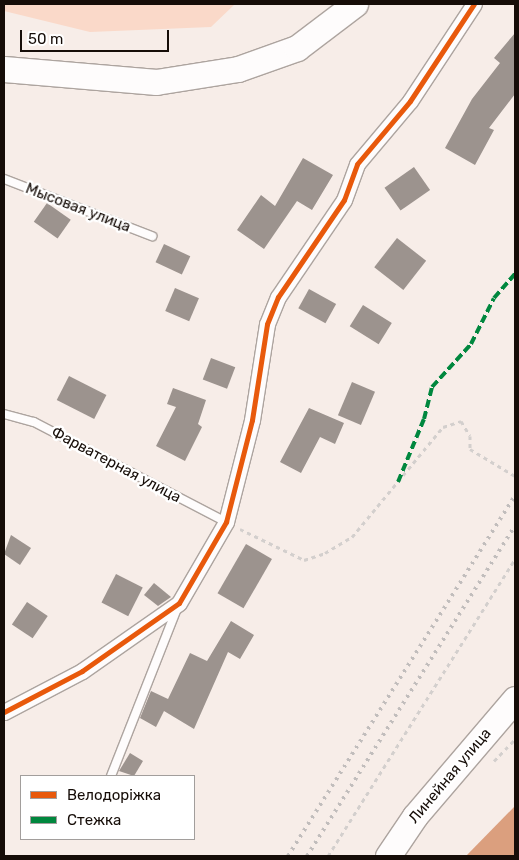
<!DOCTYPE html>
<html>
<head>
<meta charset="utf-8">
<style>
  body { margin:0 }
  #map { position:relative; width:519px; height:860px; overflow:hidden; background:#f7ede8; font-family:Rubik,sans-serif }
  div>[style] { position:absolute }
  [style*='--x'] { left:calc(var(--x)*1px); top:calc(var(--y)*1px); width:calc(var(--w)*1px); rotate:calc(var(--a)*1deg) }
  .green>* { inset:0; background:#fad9c9 }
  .water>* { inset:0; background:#db9f7e }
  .building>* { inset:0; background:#9c938e; transform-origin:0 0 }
  .path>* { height:3px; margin-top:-1.5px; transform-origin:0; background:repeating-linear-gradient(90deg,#d3cfcd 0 4px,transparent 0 8px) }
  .roads { filter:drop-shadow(1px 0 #ada49f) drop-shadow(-1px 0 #ada49f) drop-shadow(0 1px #ada49f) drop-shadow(0 -1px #ada49f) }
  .lane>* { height:8px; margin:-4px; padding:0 4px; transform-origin:4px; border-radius:4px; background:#fefcfc }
  .street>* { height:15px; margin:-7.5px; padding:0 7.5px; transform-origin:7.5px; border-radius:7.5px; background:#fefcfc }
  .primary>* { height:25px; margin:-12.5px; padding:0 12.5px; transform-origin:12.5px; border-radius:12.5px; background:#fefcfc }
  .rail>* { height:4px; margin-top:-2px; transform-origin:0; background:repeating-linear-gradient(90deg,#c1bdbc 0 2.5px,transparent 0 7.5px) }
  .quiet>* { height:4px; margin-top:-2px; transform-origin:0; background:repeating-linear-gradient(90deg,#00873e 0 8px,transparent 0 12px) }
  .cycleway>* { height:5px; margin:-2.5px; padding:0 2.5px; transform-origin:2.5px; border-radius:2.5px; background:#e8590c }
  span { translate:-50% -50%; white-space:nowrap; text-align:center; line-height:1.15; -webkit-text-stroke:5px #fff; paint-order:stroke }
  .street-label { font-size:15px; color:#160d08 }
  .frame { position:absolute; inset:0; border:5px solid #160d08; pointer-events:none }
  .legend { position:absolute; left:20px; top:775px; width:175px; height:65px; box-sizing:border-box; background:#fff; border:1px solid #a29e9c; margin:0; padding:6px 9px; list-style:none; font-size:15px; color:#160d08 }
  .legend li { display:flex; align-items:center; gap:10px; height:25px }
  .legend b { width:25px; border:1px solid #a29e9c }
  .scale { position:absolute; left:20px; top:30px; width:149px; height:22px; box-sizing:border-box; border:2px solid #160d08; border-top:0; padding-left:6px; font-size:15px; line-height:18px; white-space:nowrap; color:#160d08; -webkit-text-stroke:4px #fff; paint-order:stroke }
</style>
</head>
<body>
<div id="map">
  <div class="green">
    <i style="clip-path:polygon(4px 4px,235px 4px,211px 27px,90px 32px,4px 11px)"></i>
  </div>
  <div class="water">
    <i style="clip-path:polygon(515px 806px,515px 856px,466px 856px)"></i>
  </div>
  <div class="building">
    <i style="clip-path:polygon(515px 33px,515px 94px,489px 128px,494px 130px,475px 165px,445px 148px,472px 99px,500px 63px,494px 58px)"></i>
    <i style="clip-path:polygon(303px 158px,333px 175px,312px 210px,297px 201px,264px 249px,237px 230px,261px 195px,275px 206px)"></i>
    <i style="left:414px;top:167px;width:28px;height:36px;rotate:55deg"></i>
    <i style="left:47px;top:203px;width:29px;height:23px;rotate:35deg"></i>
    <i style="left:397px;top:238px;width:37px;height:37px;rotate:38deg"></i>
    <i style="left:164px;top:244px;width:29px;height:20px;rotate:25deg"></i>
    <i style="left:175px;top:288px;width:26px;height:25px;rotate:23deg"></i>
    <i style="left:309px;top:289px;width:31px;height:22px;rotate:29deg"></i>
    <i style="left:363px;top:305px;width:34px;height:25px;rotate:32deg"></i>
    <i style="left:211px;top:358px;width:26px;height:23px;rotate:21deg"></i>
    <i style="left:69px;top:376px;width:42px;height:27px;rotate:27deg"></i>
    <i style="left:352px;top:382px;width:25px;height:36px;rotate:23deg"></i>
    <i style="clip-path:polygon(173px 388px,206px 400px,198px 424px,202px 427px,185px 461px,156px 446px,176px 407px,167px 404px)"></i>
    <i style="clip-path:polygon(309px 408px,344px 423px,335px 444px,320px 437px,301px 473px,280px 462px)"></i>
    <i style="clip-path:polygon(11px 535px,31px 548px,20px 565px,4px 554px)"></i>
    <i style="left:246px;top:544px;width:30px;height:57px;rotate:30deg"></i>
    <i style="left:116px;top:574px;width:30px;height:32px;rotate:27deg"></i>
    <i style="clip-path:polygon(154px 583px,171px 597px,158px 606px,144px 595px)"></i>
    <i style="left:27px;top:602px;width:25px;height:27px;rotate:34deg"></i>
    <i style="clip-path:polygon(231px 621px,254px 635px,240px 659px,228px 652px,194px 729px,164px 711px,156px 727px,140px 718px,151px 691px,168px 699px,190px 653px,207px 661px)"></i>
    <i style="clip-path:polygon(130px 753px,143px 761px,134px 776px,119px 771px)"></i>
  </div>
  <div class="path">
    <i style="--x:240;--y:529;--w:71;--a:25.8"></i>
    <i style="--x:304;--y:560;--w:22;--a:-18"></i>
    <i style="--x:325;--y:553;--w:31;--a:-31"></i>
    <i style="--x:352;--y:537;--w:143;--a:-50.4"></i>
    <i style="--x:443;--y:427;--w:19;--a:-18"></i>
    <i style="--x:461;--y:421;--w:17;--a:59"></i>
    <i style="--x:470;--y:436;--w:13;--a:90"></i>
    <i style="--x:470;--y:449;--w:52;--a:31"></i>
    <i style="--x:494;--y:761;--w:30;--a:-46"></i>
    <i style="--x:328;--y:856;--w:351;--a:-57.8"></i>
  </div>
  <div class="roads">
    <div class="lane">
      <i style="--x:4;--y:179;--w:159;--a:21.1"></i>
      <i style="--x:4;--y:414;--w:31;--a:15"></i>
      <i style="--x:34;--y:422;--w:216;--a:27.5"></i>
      <i style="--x:111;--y:776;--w:183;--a:-68.5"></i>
    </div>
    <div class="street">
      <i style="--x:4;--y:712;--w:88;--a:-27.7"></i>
      <i style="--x:82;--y:671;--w:118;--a:-35"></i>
      <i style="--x:179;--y:603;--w:94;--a:-59.9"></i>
      <i style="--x:226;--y:522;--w:105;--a:-75.7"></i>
      <i style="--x:252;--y:420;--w:97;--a:-81.1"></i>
      <i style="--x:267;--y:324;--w:29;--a:-68"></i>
      <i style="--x:278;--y:297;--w:117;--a:-55.8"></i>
      <i style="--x:344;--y:200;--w:38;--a:-70"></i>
      <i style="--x:357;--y:164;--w:82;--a:-49.9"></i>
      <i style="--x:410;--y:101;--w:116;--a:-56.6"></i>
    </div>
    <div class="primary">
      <i style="--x:4;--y:69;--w:153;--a:4.9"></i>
      <i style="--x:156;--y:82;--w:83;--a:-9"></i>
      <i style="--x:238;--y:69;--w:63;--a:-19.6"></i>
      <i style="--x:297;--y:48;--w:73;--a:-37.2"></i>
      <i style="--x:388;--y:856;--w:48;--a:-56"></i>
      <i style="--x:415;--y:816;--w:154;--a:-49.5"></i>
    </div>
  </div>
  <div class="rail">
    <i style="--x:288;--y:856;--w:426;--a:-57.8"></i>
    <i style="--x:307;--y:856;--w:390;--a:-57.8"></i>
  </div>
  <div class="quiet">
    <i style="--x:398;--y:482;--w:68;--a:-67.6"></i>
    <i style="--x:424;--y:419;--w:33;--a:-76"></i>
    <i style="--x:432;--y:387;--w:58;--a:-47.8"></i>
    <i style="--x:471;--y:344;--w:51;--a:-63.4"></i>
    <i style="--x:494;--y:298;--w:32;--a:-49"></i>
  </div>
  <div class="cycleway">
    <i style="--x:4;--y:712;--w:88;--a:-27.7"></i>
    <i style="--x:82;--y:671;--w:118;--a:-35"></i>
    <i style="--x:179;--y:603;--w:94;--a:-59.9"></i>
    <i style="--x:226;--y:522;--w:105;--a:-75.7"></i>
    <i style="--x:252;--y:420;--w:97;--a:-81.1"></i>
    <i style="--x:267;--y:324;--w:29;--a:-68"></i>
    <i style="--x:278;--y:297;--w:117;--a:-55.8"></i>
    <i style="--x:344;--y:200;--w:38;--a:-70"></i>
    <i style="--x:357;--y:164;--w:82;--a:-49.9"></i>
    <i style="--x:410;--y:101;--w:116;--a:-56.6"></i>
  </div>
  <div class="street-label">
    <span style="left:78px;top:208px;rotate:21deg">Мысовая улица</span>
    <span style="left:116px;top:465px;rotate:28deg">Фарватерная улица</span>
    <span style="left:450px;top:776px;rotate:-50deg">Линейная улица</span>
  </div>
  <div class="frame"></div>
  <ul class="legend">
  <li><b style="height:6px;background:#e8590c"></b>Велодоріжка</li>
  <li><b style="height:6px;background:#00873e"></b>Стежка</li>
  </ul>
  <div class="scale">50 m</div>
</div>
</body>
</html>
